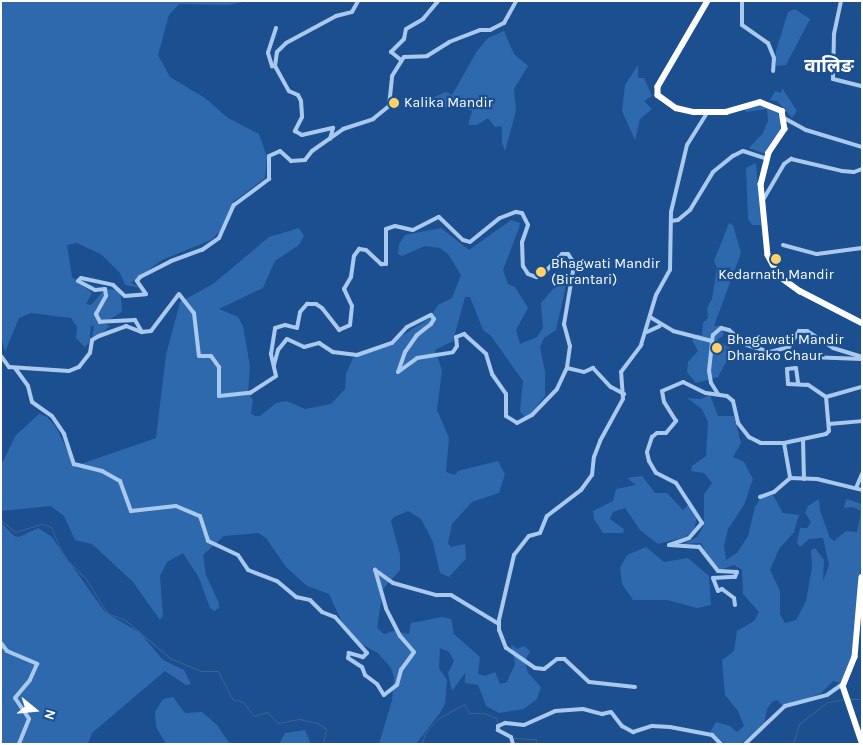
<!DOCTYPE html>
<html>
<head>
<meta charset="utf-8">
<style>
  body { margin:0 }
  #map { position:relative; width:863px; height:745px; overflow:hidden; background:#1b4f8f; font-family:Karla,"Noto Sans Devanagari",sans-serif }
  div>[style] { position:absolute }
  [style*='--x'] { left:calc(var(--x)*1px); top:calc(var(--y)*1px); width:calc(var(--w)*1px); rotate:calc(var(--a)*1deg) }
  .green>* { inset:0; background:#2e69ad }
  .stream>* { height:1px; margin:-0.5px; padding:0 0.5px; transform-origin:0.5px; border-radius:0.5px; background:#3c6290 }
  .minor>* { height:4px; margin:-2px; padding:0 2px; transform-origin:2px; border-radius:2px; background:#a9c9ee }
  .highway>* { height:5.5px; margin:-2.75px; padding:0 2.75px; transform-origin:2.75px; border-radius:2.75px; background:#fff }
  .dots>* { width:14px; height:14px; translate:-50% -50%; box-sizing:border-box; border:2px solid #1b4f8f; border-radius:50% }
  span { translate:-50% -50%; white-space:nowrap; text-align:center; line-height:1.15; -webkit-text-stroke:4.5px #1b4f8f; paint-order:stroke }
  .poi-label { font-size:14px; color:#fff }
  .left { translate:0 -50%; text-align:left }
  .district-label { font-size:19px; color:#fff; font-weight:700 }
  .frame { position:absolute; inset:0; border:2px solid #fff; pointer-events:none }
  .north { position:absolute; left:10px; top:685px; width:50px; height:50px; -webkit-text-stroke:4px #1b4f8f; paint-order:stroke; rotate:107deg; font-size:14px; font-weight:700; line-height:20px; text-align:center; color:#fff }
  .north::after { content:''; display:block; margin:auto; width:18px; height:22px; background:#fff; clip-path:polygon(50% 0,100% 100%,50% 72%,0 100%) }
</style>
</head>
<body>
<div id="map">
  <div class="green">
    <i style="clip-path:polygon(1px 1px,248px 1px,229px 5px,179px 4px,169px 15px,158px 55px,170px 77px,205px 98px,228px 118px,259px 134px,267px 157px,265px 178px,233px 202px,220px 231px,211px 240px,162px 260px,131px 283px,142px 288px,125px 285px,120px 273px,102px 255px,77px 243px,67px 245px,72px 277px,92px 293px,86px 304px,91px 305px,105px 289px,117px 290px,121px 296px,122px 312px,103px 323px,110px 326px,99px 335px,92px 337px,94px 327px,91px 325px,89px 343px,85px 347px,76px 338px,77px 327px,71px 318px,31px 313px,19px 318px,5px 352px,1px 335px)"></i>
    <i style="clip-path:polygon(795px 9px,810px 19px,786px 65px,776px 66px,776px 51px,788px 12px)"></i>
    <i style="clip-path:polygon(504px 31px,514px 54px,528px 66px,514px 89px,516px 111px,505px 151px,502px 143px,502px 126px,495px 127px,488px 118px,477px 125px,468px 125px,472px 111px,462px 107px,442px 109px,434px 97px,446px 92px,452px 95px,477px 51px,488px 38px)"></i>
    <i style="clip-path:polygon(638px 65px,638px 78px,644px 78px,652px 96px,644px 101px,652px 109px,640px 119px,635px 140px,622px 111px,625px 85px)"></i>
    <i style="clip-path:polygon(782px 88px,797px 111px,792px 118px,777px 101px,770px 100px,775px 91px,781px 93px)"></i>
    <i style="clip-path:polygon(763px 103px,777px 110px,781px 122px,780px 132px,766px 154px,749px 148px,763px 133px,768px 121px,767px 109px,746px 112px,744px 108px)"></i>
    <i style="clip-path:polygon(756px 163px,761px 225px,752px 225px,748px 219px,746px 168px)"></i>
    <i style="clip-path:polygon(511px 220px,520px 223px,519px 228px,503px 270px,508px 284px,515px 287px,528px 308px,516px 330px,520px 344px,537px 337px,543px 328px,541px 303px,554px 288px,563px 282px,566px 286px,556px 330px,544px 338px,540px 347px,545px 372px,545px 396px,526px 419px,520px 411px,523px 381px,491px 336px,483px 330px,470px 297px,465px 297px,453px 341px,435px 350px,442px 370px,437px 410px,449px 438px,446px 472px,455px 475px,458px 471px,498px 461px,505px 474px,499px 493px,472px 502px,452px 524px,448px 543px,451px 547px,465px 544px,466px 559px,449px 577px,440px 573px,433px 542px,421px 519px,408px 511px,394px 517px,391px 521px,400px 554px,400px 570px,383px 589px,377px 628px,384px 634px,394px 631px,409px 634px,411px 623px,442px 617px,451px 619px,454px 634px,480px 657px,478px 674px,485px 676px,495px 672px,500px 684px,507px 682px,515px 664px,511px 644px,517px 649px,524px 646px,530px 651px,525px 661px,528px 673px,541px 687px,537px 699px,524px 709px,499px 713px,486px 706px,478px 685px,465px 683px,465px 673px,452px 691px,448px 673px,454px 661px,449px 652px,440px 648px,439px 668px,447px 680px,445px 704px,440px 713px,416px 744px,379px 744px,392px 700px,394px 678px,391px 668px,378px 653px,361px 644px,342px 622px,329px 594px,307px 586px,286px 567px,266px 538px,258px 533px,224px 536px,203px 555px,206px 575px,219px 603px,219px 608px,214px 611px,210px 608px,199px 578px,183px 553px,167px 562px,160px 576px,163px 616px,160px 620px,133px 582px,92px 544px,75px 540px,64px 516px,51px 506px,1px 511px,1px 465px,16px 435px,39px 414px,46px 416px,56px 427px,75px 466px,156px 438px,166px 355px,180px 302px,213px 284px,269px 237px,299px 228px,304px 236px,299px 245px,275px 261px,263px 288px,219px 309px,238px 317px,243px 326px,250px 366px,248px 393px,253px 400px,251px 413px,255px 416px,260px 416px,276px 403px,287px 401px,305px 409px,331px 404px,345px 389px,346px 374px,353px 358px,387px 345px,430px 318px,438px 305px,452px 298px,461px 275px,448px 254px,440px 248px,425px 246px,402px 256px,398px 254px,399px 244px,405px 235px,441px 228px,469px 250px)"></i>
    <i style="clip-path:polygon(729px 223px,733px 225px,741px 253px,714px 326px,723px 326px,723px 336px,717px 340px,730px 348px,731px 353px,718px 377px,696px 383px,687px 372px,688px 362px,698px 351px,692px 340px,697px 334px,702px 335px,703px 323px,708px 318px,707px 308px,712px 299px,717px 268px,714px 261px)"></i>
    <i style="clip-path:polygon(710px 395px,718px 416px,734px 416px,741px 443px,733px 457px,744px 462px,753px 479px,744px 505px,728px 529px,724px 546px,726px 560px,737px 553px,748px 536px,755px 507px,760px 499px,773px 495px,783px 513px,799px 515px,794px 532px,779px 549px,770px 570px,780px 591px,780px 614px,785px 623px,796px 620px,806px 601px,812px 568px,811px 550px,815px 548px,824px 560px,823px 581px,829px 565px,823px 538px,809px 539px,800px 547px,797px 543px,800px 528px,807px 528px,811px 522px,805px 513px,808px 506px,819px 499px,820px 511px,830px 538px,834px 541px,846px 531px,857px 532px,861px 511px,853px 507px,844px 508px,846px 499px,862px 504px,862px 557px,851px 663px,841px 683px,833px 681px,820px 694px,783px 706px,777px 700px,772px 702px,767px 709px,764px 725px,740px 744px,726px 744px,710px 732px,716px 722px,730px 726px,737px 732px,744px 726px,738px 711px,725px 695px,722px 660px,734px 651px,737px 631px,754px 621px,759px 612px,743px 594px,742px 570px,734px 565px,720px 570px,711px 562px,701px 543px,683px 544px,697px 537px,704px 525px,704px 494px,712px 483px,704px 473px,691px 471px,692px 466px,706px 456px,708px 422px,702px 409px,687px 398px,701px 399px)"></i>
    <i style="clip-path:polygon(642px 476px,655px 493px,667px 493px,683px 510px,689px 504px,697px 517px,694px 530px,685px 537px,658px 544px,640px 530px,625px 508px,613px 512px,610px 519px,624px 529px,623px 533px,603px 533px,594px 519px,593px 511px,613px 501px,616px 489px,636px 485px,627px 478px)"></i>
    <i style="clip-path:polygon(1px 522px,14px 536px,19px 537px,38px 528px,51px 536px,105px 612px,140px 633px,163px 660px,184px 670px,191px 684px,186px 685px,165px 671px,92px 733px,88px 744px,1px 744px)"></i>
    <i style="clip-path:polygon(646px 547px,664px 562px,688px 558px,709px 576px,711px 605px,697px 608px,667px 600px,633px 600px,622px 584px,620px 568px,627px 555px)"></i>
    <i style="clip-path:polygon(173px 697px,185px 713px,202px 712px,217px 725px,230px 744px,166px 744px,156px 727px,155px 712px,163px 699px)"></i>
    <i style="clip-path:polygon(305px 730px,311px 744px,279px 744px,285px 733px)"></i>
  </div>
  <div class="stream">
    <i style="--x:1;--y:520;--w:18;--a:41"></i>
    <i style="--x:15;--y:532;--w:28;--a:-17"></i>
    <i style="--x:42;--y:524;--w:9;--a:18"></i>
    <i style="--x:51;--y:527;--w:33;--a:67"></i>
    <i style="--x:64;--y:557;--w:31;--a:45"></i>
    <i style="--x:86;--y:579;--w:40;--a:58"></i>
    <i style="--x:107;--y:613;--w:19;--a:21"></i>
    <i style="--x:125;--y:620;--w:59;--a:40.2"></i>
    <i style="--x:170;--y:658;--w:34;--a:23"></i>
    <i style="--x:201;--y:671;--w:17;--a:0"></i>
    <i style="--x:218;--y:671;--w:31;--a:63"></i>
    <i style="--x:232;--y:699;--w:11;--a:15"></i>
    <i style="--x:243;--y:702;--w:18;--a:52"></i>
    <i style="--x:254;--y:716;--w:14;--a:-17"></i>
    <i style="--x:267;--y:712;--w:16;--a:45"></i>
    <i style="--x:278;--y:723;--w:21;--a:-11"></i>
    <i style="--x:299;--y:719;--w:19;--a:12"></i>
    <i style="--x:318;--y:723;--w:10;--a:37"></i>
    <i style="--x:326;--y:729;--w:15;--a:101"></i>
    <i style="--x:850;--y:699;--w:12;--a:0"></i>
    <i style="--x:514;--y:738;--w:22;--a:3"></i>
    <i style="--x:536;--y:739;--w:5;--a:79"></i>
    <i style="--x:421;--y:744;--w:15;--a:-67"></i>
    <i style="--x:427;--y:730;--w:17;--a:-45"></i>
    <i style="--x:439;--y:718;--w:29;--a:-29"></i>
    <i style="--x:464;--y:704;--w:10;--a:61"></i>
    <i style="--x:469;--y:713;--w:15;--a:0"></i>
    <i style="--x:484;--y:713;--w:13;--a:23"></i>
    <i style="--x:496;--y:718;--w:6;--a:72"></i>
    <i style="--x:793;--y:744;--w:21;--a:-73"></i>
    <i style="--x:799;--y:724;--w:36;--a:-38"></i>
    <i style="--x:827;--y:702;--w:19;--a:-9"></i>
  </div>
  <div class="minor">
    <i style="--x:742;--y:1;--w:24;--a:90"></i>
    <i style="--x:742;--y:25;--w:32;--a:35"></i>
    <i style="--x:768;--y:43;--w:16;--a:68"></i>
    <i style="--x:774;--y:58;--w:13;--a:94"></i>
    <i style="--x:841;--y:1;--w:34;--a:102"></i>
    <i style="--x:834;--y:34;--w:45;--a:91.3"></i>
    <i style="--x:833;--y:79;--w:30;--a:14"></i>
    <i style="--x:276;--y:28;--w:26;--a:108"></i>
    <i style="--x:268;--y:53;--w:14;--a:73"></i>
    <i style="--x:272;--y:66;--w:3;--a:0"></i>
    <i style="--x:275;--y:66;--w:14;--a:-82"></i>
    <i style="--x:277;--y:52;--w:13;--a:-45"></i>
    <i style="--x:286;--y:43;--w:57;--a:-28.4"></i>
    <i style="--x:336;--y:16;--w:16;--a:-14"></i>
    <i style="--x:352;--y:12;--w:13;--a:-61"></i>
    <i style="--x:401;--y:60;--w:13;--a:-141"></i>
    <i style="--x:391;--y:52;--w:18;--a:-45"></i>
    <i style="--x:404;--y:39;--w:10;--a:-79"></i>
    <i style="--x:406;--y:29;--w:20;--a:-30"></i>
    <i style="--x:423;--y:19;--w:23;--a:-50"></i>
    <i style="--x:275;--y:66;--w:29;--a:61"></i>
    <i style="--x:289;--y:91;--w:10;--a:24"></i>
    <i style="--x:298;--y:95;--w:7;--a:63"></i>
    <i style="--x:301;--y:101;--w:16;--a:86"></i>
    <i style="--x:302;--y:117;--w:16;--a:117"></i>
    <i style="--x:295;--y:131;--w:8;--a:30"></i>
    <i style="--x:302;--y:135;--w:32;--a:-13"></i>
    <i style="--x:333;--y:128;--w:11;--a:105"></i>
    <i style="--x:784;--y:118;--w:25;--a:29"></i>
    <i style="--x:806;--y:130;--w:59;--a:16.9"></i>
    <i style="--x:763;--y:200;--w:42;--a:-59.7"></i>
    <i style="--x:784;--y:164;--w:9;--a:-36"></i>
    <i style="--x:791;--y:159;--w:52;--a:13.2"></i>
    <i style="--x:842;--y:171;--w:12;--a:5"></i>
    <i style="--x:854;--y:172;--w:9;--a:-21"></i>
    <i style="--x:671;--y:221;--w:7;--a:-8"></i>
    <i style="--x:678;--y:220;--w:16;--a:-40"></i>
    <i style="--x:690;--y:210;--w:44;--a:-58.8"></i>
    <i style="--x:713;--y:172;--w:26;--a:-39"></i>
    <i style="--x:733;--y:156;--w:11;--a:-27"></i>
    <i style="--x:743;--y:151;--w:25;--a:18"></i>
    <i style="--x:783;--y:245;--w:35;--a:15"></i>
    <i style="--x:817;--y:254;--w:45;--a:-7.6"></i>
    <i style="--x:650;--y:317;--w:27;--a:31"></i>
    <i style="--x:673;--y:331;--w:40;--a:14.4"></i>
    <i style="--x:142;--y:332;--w:14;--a:-120"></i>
    <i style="--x:135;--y:320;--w:35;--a:177"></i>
    <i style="--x:100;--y:322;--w:9;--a:-117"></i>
    <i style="--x:96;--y:314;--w:21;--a:-61"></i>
    <i style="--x:106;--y:296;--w:7;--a:-98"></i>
    <i style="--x:105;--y:289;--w:10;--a:174"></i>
    <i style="--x:95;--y:290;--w:19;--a:-152"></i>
    <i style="--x:78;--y:281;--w:4;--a:-45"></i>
    <i style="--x:81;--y:278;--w:33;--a:12"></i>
    <i style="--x:113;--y:285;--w:16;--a:43"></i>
    <i style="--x:125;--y:296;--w:21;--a:-5"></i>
    <i style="--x:146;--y:294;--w:16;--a:-125"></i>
    <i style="--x:137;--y:281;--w:5;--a:-53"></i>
    <i style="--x:140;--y:277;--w:35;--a:-27"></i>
    <i style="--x:171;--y:261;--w:33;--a:-20"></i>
    <i style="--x:202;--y:250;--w:21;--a:-35"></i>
    <i style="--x:219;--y:238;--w:36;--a:-66"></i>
    <i style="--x:234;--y:205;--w:44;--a:-36.6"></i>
    <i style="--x:269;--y:179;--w:23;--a:-90"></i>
    <i style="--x:269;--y:156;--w:12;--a:-24"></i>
    <i style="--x:280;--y:151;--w:15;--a:42"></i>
    <i style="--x:291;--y:161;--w:14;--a:-4"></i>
    <i style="--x:305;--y:160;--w:11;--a:-52"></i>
    <i style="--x:312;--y:151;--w:38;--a:-35"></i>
    <i style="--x:343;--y:129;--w:32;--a:-18"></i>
    <i style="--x:373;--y:119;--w:21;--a:-39"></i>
    <i style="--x:389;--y:106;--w:30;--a:-84"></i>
    <i style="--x:392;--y:76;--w:22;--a:-58"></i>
    <i style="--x:404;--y:57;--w:23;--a:-2"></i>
    <i style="--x:427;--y:56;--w:26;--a:-32"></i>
    <i style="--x:449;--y:42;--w:33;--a:-21"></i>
    <i style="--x:480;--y:30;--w:10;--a:0"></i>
    <i style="--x:490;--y:30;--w:16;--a:-27"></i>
    <i style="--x:504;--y:23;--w:25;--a:-61"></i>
    <i style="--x:647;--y:332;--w:14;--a:-25"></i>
    <i style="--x:1;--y:356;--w:14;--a:54"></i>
    <i style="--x:9;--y:367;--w:60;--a:3.8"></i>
    <i style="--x:69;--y:371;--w:11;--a:-22"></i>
    <i style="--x:79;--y:367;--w:18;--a:-52"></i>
    <i style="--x:90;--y:353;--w:13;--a:-81"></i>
    <i style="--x:92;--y:340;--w:8;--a:-30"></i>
    <i style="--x:99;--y:336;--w:29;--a:-20"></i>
    <i style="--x:126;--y:326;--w:17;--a:21"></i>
    <i style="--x:142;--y:332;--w:9;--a:-6"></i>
    <i style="--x:151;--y:331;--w:46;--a:-52.9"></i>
    <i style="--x:179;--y:294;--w:24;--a:52"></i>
    <i style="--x:194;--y:313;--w:43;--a:83.4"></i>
    <i style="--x:199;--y:356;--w:12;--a:0"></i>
    <i style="--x:211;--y:356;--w:14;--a:54"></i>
    <i style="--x:219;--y:367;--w:29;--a:90"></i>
    <i style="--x:219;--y:396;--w:31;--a:-6"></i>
    <i style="--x:250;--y:393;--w:31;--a:-33"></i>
    <i style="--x:276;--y:376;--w:23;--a:-103"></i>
    <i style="--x:271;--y:354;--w:26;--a:-81"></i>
    <i style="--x:275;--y:328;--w:10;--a:-17"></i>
    <i style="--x:285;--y:325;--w:12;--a:14"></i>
    <i style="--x:297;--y:328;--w:16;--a:-79"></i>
    <i style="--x:300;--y:312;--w:11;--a:-49"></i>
    <i style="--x:307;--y:304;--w:9;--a:0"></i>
    <i style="--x:316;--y:304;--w:7;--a:34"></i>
    <i style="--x:322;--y:308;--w:28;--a:52"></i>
    <i style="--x:339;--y:330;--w:12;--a:-24"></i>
    <i style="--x:350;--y:325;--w:19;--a:-84"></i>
    <i style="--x:352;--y:306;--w:19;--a:-115"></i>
    <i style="--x:344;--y:289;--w:14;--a:-60"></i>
    <i style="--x:351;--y:277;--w:21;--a:-82"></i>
    <i style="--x:354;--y:256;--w:9;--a:-54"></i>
    <i style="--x:359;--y:249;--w:7;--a:8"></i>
    <i style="--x:366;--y:250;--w:21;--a:43"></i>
    <i style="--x:381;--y:264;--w:5;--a:0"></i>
    <i style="--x:386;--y:264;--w:35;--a:-90"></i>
    <i style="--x:386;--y:229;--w:9;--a:-18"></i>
    <i style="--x:395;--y:226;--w:18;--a:13"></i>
    <i style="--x:413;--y:230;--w:29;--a:-27"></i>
    <i style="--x:439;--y:217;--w:33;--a:44"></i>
    <i style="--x:463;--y:240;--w:7;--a:16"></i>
    <i style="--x:470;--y:242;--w:38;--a:-39"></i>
    <i style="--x:500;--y:218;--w:17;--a:-21"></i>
    <i style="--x:516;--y:212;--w:6;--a:9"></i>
    <i style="--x:522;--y:213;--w:13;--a:63"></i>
    <i style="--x:528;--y:225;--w:18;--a:109"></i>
    <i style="--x:522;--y:242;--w:24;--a:88"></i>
    <i style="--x:523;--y:266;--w:9;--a:58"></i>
    <i style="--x:528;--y:274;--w:9;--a:21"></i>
    <i style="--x:536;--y:277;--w:8;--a:-23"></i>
    <i style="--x:543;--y:274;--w:28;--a:-46"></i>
    <i style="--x:562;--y:254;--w:6;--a:0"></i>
    <i style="--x:568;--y:254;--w:7;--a:56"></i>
    <i style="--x:572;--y:260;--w:11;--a:85"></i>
    <i style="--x:573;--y:271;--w:54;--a:99.6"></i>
    <i style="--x:564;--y:324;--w:23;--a:75"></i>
    <i style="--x:570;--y:346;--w:22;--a:98"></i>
    <i style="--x:567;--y:368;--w:17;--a:13"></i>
    <i style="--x:584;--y:372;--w:10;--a:-24"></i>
    <i style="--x:593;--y:368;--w:26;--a:47"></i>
    <i style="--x:611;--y:387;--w:15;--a:28"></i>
    <i style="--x:809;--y:357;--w:53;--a:2.2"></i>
    <i style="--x:274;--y:365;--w:16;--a:-75"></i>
    <i style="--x:278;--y:350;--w:14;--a:-51"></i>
    <i style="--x:287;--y:339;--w:19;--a:25"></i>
    <i style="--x:304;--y:347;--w:16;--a:-15"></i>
    <i style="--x:319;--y:343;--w:17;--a:33"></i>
    <i style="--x:333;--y:352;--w:24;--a:7"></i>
    <i style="--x:357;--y:355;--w:37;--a:-19"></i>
    <i style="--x:392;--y:343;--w:22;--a:-47"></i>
    <i style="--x:407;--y:327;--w:27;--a:-27"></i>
    <i style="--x:431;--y:315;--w:5;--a:53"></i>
    <i style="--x:434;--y:319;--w:6;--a:121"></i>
    <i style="--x:431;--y:324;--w:18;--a:142"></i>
    <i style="--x:417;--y:335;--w:21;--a:125"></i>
    <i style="--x:405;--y:352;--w:21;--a:109"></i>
    <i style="--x:398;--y:372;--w:24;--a:-36"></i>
    <i style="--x:417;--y:358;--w:36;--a:-9"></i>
    <i style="--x:453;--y:352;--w:7;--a:-56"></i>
    <i style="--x:457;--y:346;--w:9;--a:-96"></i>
    <i style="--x:456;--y:337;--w:9;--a:-21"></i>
    <i style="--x:464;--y:334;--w:30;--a:42"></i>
    <i style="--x:486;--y:354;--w:21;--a:73"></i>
    <i style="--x:492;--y:374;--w:24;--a:55"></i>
    <i style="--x:506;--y:394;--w:22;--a:90"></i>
    <i style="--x:506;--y:416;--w:13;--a:32"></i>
    <i style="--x:517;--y:423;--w:17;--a:-28"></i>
    <i style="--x:532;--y:415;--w:36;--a:-46"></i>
    <i style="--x:557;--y:389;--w:23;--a:-65"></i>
    <i style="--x:15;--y:368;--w:22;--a:54"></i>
    <i style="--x:28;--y:386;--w:16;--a:76"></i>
    <i style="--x:32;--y:402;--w:24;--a:35"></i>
    <i style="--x:52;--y:416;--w:22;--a:56"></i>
    <i style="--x:64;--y:434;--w:32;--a:72"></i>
    <i style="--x:74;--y:464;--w:29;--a:14"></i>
    <i style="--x:102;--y:471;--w:21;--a:29"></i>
    <i style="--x:120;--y:481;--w:32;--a:70"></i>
    <i style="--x:131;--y:511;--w:45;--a:-6.3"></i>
    <i style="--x:176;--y:506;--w:26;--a:23"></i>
    <i style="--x:200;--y:516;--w:26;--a:72"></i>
    <i style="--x:208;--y:541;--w:33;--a:25"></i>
    <i style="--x:238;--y:555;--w:18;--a:56"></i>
    <i style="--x:248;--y:570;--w:31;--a:21"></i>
    <i style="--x:277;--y:581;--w:25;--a:40"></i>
    <i style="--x:296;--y:597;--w:14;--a:12"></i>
    <i style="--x:310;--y:600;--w:17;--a:45"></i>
    <i style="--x:322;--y:612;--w:14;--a:21"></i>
    <i style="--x:335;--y:617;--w:48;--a:48.4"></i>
    <i style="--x:367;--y:653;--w:6;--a:135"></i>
    <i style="--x:363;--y:657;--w:15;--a:-164"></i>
    <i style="--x:349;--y:653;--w:5;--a:101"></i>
    <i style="--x:348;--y:658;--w:17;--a:33"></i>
    <i style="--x:362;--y:667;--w:9;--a:69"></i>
    <i style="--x:365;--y:675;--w:15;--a:37"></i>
    <i style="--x:377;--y:684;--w:13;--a:58"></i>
    <i style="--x:384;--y:695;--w:16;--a:-38"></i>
    <i style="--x:397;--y:685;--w:16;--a:-75"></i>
    <i style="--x:401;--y:670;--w:22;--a:-54"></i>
    <i style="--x:414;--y:652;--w:21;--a:-131"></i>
    <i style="--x:400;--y:636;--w:31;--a:-117"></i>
    <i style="--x:386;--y:608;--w:40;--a:-106"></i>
    <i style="--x:375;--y:570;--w:22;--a:36"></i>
    <i style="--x:393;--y:583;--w:45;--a:15.6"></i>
    <i style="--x:436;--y:595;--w:15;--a:0"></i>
    <i style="--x:451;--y:595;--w:56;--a:31.1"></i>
    <i style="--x:718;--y:394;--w:13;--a:-122"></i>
    <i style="--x:711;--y:383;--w:12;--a:-99"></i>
    <i style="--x:709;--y:371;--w:36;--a:-84"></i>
    <i style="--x:713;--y:335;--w:11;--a:-41"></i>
    <i style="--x:721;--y:328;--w:8;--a:14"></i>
    <i style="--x:729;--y:330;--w:23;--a:40"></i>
    <i style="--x:747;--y:345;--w:24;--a:17"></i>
    <i style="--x:770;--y:352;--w:20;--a:-15"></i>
    <i style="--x:789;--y:347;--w:19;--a:-58"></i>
    <i style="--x:799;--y:331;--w:8;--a:0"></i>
    <i style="--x:807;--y:331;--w:31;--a:33"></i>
    <i style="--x:833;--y:348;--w:30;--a:17"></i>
    <i style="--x:826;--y:397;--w:37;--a:-16"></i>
    <i style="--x:829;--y:424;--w:33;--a:-5"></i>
    <i style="--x:803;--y:439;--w:40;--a:88.6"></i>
    <i style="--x:784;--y:443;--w:36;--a:80"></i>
    <i style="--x:856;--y:488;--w:15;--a:-67"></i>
    <i style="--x:760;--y:497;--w:15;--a:-20"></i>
    <i style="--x:774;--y:492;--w:21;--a:-41"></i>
    <i style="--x:790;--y:478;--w:27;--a:2"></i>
    <i style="--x:817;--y:479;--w:46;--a:13.7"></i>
    <i style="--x:735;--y:605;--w:7;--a:-98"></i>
    <i style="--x:734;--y:598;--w:15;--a:-143"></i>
    <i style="--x:722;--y:589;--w:4;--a:153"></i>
    <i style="--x:718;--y:591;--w:14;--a:-111"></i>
    <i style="--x:713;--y:578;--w:22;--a:-3"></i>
    <i style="--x:735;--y:577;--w:5;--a:-68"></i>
    <i style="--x:737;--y:572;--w:19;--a:-177"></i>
    <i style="--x:718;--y:571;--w:31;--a:-128"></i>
    <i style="--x:699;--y:547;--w:30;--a:-176"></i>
    <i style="--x:669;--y:545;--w:21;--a:-19"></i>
    <i style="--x:689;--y:538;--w:20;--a:-49"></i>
    <i style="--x:702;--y:523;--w:48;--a:-123"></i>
    <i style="--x:676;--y:483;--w:22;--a:-153"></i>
    <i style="--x:656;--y:473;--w:14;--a:-120"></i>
    <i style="--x:649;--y:461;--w:9;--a:-103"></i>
    <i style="--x:647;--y:452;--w:16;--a:-72"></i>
    <i style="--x:652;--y:437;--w:6;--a:-39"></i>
    <i style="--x:657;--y:433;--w:9;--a:0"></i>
    <i style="--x:666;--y:433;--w:16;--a:-50"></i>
    <i style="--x:676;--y:421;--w:22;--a:-122"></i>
    <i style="--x:664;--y:402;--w:11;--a:-100"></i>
    <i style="--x:662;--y:391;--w:23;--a:-23"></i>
    <i style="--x:683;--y:382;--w:25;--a:26"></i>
    <i style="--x:706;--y:393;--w:21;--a:8"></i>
    <i style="--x:727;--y:396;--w:8;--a:40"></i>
    <i style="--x:733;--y:401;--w:23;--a:77"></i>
    <i style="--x:738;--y:423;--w:18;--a:52"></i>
    <i style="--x:749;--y:437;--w:13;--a:27"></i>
    <i style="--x:761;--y:443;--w:23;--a:0"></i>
    <i style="--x:784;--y:443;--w:43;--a:-12.1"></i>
    <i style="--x:826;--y:434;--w:4;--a:-45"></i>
    <i style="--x:829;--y:431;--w:34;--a:-95"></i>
    <i style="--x:826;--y:397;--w:22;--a:-146"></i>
    <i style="--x:808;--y:385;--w:20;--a:-177"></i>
    <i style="--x:788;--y:384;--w:15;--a:-94"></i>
    <i style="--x:787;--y:369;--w:9;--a:-6"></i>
    <i style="--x:796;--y:368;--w:15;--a:82"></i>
    <i style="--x:1;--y:643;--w:10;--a:53"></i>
    <i style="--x:7;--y:651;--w:33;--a:23"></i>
    <i style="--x:37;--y:664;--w:17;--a:114"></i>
    <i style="--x:30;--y:680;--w:23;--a:130"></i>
    <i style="--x:15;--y:698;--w:25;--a:56"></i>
    <i style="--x:29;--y:719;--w:27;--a:112"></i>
    <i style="--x:635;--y:687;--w:46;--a:-173.8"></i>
    <i style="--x:589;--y:682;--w:34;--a:-137"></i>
    <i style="--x:564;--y:659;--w:7;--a:180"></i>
    <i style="--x:557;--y:659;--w:16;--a:142"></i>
    <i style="--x:544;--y:669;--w:9;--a:-174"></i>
    <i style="--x:535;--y:668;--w:35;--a:-145"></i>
    <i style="--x:506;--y:648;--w:19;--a:-111"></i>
    <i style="--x:499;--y:630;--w:10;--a:-90"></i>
    <i style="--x:499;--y:620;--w:67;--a:-77"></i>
    <i style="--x:514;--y:555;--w:24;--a:-52"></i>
    <i style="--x:529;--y:536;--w:11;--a:-15"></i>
    <i style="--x:540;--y:533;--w:18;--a:-68"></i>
    <i style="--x:547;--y:516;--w:43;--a:-37.4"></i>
    <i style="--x:581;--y:490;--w:19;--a:-54"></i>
    <i style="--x:592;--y:475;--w:18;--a:-84"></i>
    <i style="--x:594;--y:457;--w:17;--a:-69"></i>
    <i style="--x:600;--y:441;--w:48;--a:-61.3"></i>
    <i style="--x:623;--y:399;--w:27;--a:-94"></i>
    <i style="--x:621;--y:372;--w:34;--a:-53"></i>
    <i style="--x:641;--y:345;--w:52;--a:-73.3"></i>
    <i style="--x:656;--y:295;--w:29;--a:-61"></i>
    <i style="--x:670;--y:270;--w:58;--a:-89"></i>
    <i style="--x:671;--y:212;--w:69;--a:-76.6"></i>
    <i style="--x:687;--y:145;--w:36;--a:-58"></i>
    <i style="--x:513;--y:744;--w:7;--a:-106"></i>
    <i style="--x:511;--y:737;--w:15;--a:-152"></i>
    <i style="--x:498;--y:730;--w:4;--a:-90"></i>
    <i style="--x:498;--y:726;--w:8;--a:-23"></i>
    <i style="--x:505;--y:723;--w:19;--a:6"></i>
    <i style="--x:524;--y:725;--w:34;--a:-24"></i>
    <i style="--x:555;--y:711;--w:28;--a:-4"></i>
    <i style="--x:583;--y:709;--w:20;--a:15"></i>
    <i style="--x:602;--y:714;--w:9;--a:-13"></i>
    <i style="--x:611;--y:712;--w:18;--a:52"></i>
    <i style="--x:622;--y:726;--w:13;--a:29"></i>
    <i style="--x:633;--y:732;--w:20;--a:-18"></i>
    <i style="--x:652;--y:726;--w:18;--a:3"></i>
    <i style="--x:670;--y:727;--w:43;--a:10.8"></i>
    <i style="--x:712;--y:735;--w:13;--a:45"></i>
    <i style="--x:745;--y:744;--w:55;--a:-43.5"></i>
    <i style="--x:785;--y:706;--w:43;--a:-14.7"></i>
    <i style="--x:827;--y:695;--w:21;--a:-35"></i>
  </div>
  <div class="highway">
    <i style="--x:708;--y:1;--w:99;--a:120.2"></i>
    <i style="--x:658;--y:87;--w:8;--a:90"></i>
    <i style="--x:658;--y:95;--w:22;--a:36"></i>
    <i style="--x:676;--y:108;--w:18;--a:13"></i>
    <i style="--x:694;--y:112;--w:32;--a:0"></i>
    <i style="--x:726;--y:112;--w:35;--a:-16"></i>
    <i style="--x:760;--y:102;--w:24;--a:22"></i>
    <i style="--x:782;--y:111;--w:18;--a:81"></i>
    <i style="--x:785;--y:129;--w:29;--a:124"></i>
    <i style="--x:769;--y:153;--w:32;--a:104"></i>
    <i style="--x:761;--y:184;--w:71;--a:84.4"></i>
    <i style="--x:768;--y:255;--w:24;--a:62"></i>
    <i style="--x:779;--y:276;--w:26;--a:36"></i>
    <i style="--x:800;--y:291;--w:70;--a:27.3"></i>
    <i style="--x:862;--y:577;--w:80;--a:95"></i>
    <i style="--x:855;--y:657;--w:31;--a:112"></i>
    <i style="--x:843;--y:686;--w:59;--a:71.3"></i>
  </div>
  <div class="dots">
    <i style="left:394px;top:103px;background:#ffd166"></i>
    <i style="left:776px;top:259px;background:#ffd166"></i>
    <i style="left:541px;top:272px;background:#ffd166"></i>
    <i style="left:717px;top:348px;background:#ffd166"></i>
  </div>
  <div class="poi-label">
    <span class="left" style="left:404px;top:103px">Kalika Mandir</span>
    <span class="left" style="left:551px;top:272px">Bhagwati Mandir<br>(Birantari)</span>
    <span style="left:776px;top:275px">Kedarnath Mandir</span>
    <span class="left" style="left:727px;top:348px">Bhagawati Mandir<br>Dharako Chaur</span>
  </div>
  <div class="district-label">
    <span style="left:829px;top:67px">वालिङ</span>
  </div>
  <div class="frame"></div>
  <div class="north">N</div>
</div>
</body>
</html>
